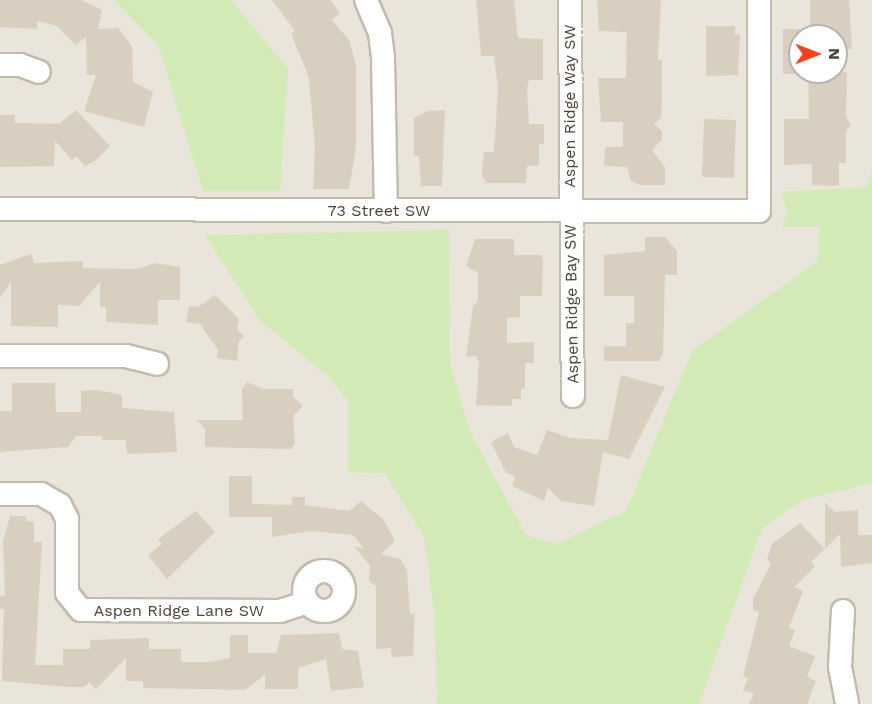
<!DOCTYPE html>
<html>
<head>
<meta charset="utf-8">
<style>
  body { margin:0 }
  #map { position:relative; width:872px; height:704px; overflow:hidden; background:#f6f3ec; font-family:"Work Sans",sans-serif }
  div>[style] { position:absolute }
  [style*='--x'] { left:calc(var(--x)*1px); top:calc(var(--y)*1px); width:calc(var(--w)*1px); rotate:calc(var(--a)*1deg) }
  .residential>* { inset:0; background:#eae5da }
  .green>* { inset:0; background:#d2eab5 }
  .building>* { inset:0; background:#d8cfc1; transform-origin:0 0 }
  .roads { filter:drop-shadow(2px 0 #c2bbae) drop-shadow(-2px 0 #c2bbae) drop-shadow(0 2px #c2bbae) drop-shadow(0 -2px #c2bbae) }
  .minor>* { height:22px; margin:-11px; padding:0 11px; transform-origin:11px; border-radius:11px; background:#fff }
  .minor>.ring { margin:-11px; padding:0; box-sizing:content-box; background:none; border:22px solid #fff; border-radius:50% }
  span { translate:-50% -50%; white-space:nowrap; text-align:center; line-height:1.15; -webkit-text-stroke:6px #fff; paint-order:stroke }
  .street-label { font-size:16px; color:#4b4439 }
  .north { position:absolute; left:788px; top:24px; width:60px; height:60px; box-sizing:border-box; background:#fff; border:2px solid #b7b4b0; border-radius:50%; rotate:90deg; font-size:16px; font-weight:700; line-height:24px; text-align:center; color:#4b4439 }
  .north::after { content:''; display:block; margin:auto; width:21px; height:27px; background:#fc3f1d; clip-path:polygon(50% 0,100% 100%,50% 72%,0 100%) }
</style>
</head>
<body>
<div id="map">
  <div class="residential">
    <i style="clip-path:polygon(evenodd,0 0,872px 0,872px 704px,0 704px,0 0,800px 36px,836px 36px,836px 72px,800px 72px,800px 36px)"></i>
  </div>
  <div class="green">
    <i style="clip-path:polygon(114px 0,231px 0,288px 69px,280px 191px,203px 191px,158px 45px)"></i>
    <i style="clip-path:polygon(872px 171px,872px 483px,802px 500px,762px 528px,699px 704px,437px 704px,434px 610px,424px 537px,385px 473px,348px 472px,348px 401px,330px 378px,260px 320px,205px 235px,449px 230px,450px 364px,471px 434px,526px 535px,557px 544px,626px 511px,692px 351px,818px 261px,819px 227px,782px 227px,787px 209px,781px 192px,866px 187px)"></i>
  </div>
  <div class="building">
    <i style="clip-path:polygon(0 0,81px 0,102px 10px,98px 29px,118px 28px,132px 46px,133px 82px,153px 92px,144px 127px,84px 111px,96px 75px,87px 75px,86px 37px,76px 45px,57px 26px,37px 21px,37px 29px,0 27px)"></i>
    <i style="clip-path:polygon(272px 0,330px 0,340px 13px,332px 20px,349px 40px,356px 65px,356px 148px,349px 189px,313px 189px,315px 148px,309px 78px,291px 33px,295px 31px)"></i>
    <i style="clip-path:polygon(476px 0,514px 0,518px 38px,543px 39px,543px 80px,529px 80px,527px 88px,529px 124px,544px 124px,544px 144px,539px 144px,539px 166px,527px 166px,526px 183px,486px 183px,482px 175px,484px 152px,494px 152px,498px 89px,494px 56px,481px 56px)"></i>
    <i style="clip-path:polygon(597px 0,661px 0,658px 60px,662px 60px,662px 98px,661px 118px,654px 124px,662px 131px,662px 140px,652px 150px,665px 167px,665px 185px,640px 185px,631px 181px,627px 167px,604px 166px,605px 147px,623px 147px,623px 122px,601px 122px,598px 78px,626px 78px,627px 32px,599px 31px)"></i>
    <i style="clip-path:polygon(810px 0,849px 0,852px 49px,836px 49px,836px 36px,810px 36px)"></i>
    <i style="clip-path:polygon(706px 26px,735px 26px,735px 35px,740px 35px,738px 75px,706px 76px)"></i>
    <i style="left:783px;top:29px;width:17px;height:45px"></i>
    <i style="clip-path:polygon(808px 72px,847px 72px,846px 116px,851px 126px,846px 130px,846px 163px,839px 163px,839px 185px,833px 186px,812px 185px,812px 164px,784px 165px,784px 119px,809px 119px)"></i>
    <i style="clip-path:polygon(76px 110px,110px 146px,95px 161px,85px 166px,76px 156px,72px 160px,55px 141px,54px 166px,0 167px,0 115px,15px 115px,15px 123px,59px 124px)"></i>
    <i style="clip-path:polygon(445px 110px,442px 186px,421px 186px,419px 156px,414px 156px,414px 118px,428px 111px)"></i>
    <i style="left:736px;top:120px;width:58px;height:32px;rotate:92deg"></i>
    <i style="clip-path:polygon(645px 237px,665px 237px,677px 251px,677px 275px,665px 275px,663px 353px,659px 361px,604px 361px,604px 346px,626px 346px,626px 323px,634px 323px,634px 296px,604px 296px,604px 255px,645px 251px)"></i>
    <i style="clip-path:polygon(475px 239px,514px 239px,514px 255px,541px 255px,543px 259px,542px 296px,520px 296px,520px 317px,507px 318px,507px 343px,534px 342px,534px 363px,525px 363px,525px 389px,521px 389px,521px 399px,512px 399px,512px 406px,476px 405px,479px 362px,476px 356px,466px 357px,473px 306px,478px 301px,478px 273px,466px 266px)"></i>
    <i style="clip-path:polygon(31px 254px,34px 263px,83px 261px,83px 268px,138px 269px,155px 263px,180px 267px,180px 300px,158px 300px,158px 325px,106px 322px,106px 307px,100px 307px,100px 282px,79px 306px,58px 305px,58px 327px,11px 326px,11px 282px,0 298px,0 265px)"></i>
    <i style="clip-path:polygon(215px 295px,239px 319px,237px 329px,244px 337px,239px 341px,237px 361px,217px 358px,218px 350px,200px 324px,186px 322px,189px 306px,198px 307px)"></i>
    <i style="clip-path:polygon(621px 375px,665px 387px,629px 459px,603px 452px,594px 506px,561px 501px,548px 488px,544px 501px,512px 486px,515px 476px,506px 473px,491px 442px,508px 433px,514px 447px,537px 455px,547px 430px,571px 438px,608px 440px)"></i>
    <i style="clip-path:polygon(247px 382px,264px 389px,293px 389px,293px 397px,303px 406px,293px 416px,295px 444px,291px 449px,205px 447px,205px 429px,197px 420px,243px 420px,242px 389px)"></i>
    <i style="clip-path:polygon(12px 383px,55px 383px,56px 412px,81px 412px,81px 391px,98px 390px,122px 395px,122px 408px,174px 412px,177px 452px,127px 454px,126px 440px,102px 440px,102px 436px,76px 436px,68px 447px,0 452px,0 411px,12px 411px)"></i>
    <i style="clip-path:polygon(229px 476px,252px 476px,252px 504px,292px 505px,292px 497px,305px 497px,305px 505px,349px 511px,361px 501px,383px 519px,395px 541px,381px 554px,400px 559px,407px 570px,410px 614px,415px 613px,413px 656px,392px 657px,391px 648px,376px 649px,376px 586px,369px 581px,370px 566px,354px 546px,364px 549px,353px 535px,311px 531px,272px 537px,272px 517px,229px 517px)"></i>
    <i style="clip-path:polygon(825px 503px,835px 512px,858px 510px,858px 535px,872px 535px,872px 563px,841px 567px,840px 534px,825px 549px)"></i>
    <i style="clip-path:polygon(196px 511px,215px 532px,167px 579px,148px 555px,162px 544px,158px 539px)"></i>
    <i style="clip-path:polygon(10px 516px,26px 516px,26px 521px,34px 522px,34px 542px,42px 542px,35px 665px,63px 665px,63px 649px,90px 649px,90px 640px,149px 638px,149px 649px,181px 649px,181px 662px,210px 662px,230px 658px,230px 635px,248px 635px,248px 653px,276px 653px,281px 635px,339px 633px,342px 649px,358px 651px,364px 687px,331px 691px,326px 659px,298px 668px,298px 689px,265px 689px,265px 675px,245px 690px,143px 688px,143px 681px,126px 681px,126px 658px,96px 689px,89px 682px,84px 687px,68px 687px,2px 681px,4px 609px,0 609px,0 596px,5px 596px,3px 541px)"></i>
    <i style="clip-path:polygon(800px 523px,825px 549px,811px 562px,815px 567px,794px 587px,803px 591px,789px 628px,795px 630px,789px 646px,815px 656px,807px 677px,816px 681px,807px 704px,749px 704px,754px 694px,743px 690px,748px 678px,743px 676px,759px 612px,753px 610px,753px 599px,771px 564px,767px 559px,772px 544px)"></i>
  </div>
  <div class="roads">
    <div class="minor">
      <i style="--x:366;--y:0;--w:36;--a:67"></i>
      <i style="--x:380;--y:33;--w:25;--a:83"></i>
      <i style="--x:383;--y:58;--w:153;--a:88.9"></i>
      <i style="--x:570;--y:0;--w:396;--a:89.6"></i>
      <i style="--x:0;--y:65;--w:20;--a:0"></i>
      <i style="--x:20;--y:65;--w:20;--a:20"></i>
      <i style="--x:0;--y:209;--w:759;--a:0.15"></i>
      <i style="--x:759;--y:211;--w:211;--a:-90"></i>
      <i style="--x:0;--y:356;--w:126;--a:0"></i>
      <i style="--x:126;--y:356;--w:32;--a:14"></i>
      <i style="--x:0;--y:494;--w:41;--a:0"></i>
      <i style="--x:41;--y:494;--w:22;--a:30"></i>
      <i style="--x:60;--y:505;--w:16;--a:63"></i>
      <i style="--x:67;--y:519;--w:74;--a:90"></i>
      <i style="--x:67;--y:593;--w:22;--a:51"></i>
      <i style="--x:81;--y:610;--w:199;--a:0.3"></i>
      <i style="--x:280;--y:611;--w:28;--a:-18"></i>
      <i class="ring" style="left:304px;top:571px;width:18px;height:18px"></i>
      <i style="--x:843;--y:611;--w:56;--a:93.1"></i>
      <i style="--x:840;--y:667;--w:38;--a:79"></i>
    </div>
  </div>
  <div class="street-label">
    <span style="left:570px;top:106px;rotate:-90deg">Aspen Ridge Way SW</span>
    <span style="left:379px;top:211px">73 Street SW</span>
    <span style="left:572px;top:304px;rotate:-91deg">Aspen Ridge Bay SW</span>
    <span style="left:179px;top:611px">Aspen Ridge Lane SW</span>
  </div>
  <div class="north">N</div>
</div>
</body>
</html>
